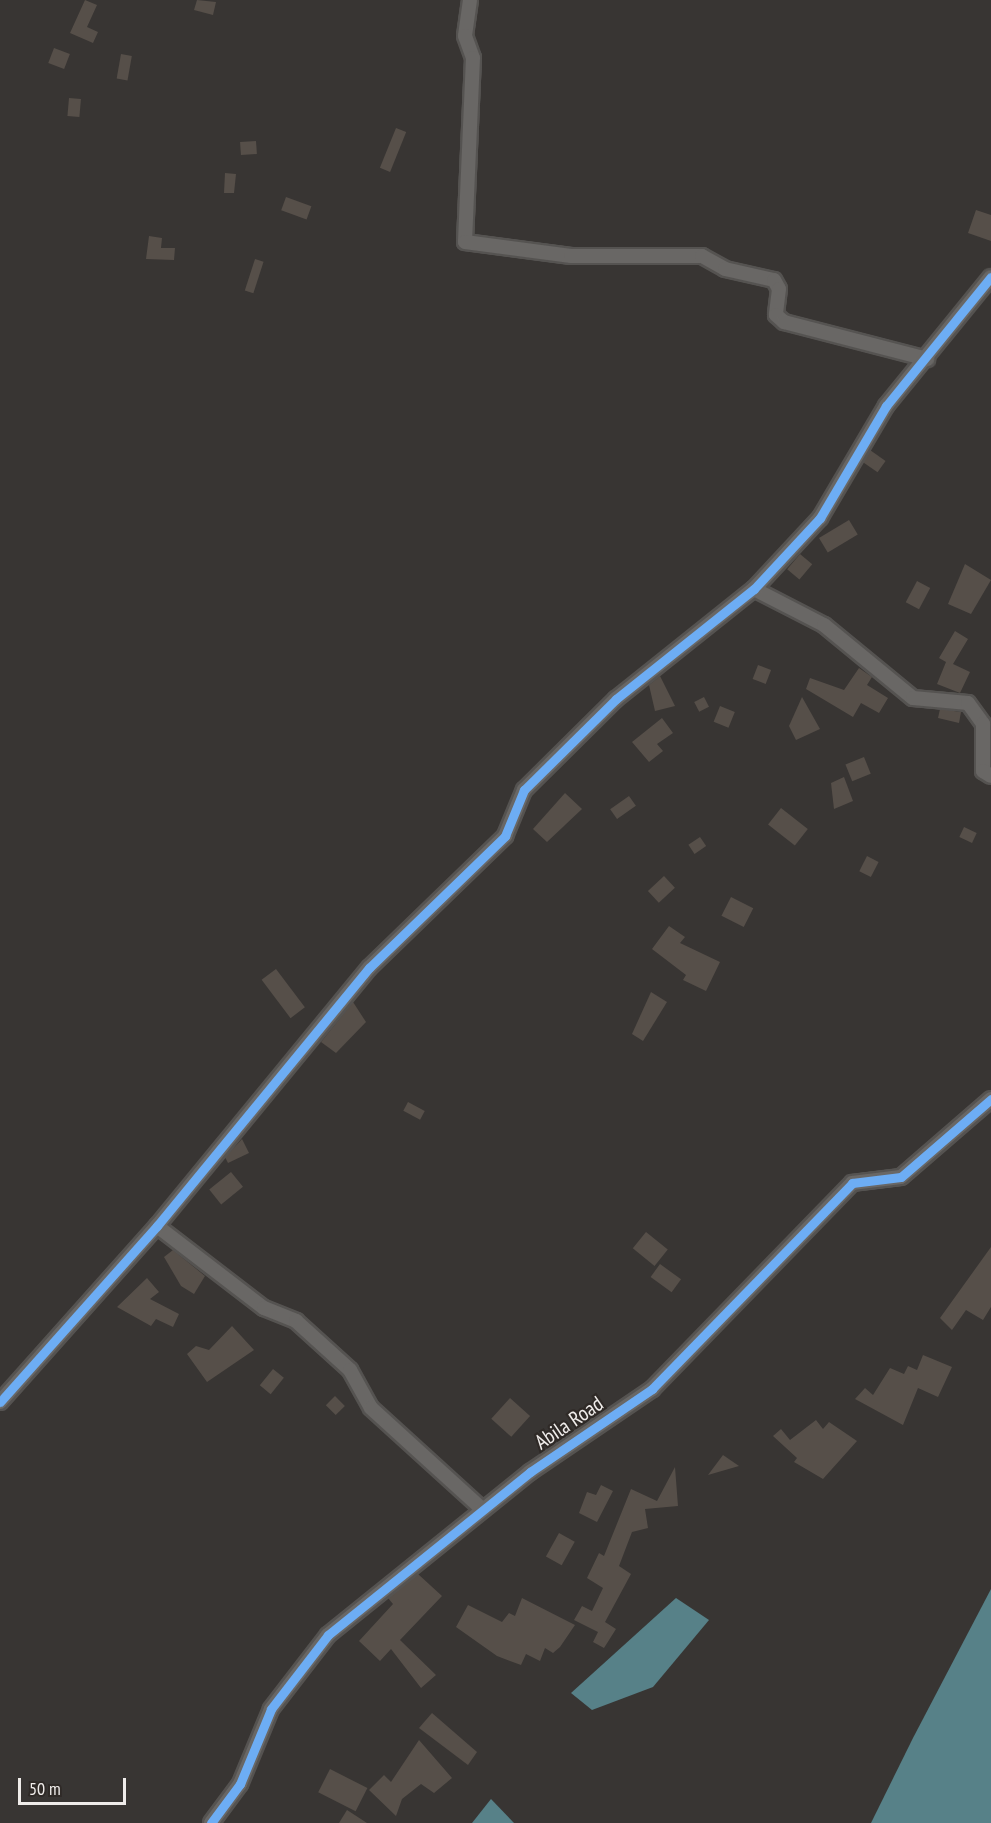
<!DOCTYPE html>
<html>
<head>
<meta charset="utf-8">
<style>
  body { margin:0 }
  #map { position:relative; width:991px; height:1823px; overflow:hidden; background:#383533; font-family:"PT Sans Narrow",sans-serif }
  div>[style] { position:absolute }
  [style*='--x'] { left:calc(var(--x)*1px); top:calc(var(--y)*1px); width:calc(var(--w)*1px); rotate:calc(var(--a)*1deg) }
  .water>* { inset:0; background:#578188 }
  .building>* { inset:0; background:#564f49; transform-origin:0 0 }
  .roads { filter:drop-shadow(2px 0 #555351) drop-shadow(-2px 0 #555351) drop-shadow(0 2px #555351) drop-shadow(0 -2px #555351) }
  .street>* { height:14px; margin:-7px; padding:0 7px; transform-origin:7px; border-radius:7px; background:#696765 }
  .cycleway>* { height:9px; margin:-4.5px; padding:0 4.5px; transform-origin:4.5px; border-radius:4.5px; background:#6dadf4 }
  span { translate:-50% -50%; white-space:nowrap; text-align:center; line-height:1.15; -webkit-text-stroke:4.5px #2f2a27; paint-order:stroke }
  .street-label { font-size:21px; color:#efecea }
  .scale { position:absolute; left:18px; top:1778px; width:108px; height:27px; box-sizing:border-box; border:3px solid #efecea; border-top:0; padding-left:8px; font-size:18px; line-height:21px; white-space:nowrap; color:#efecea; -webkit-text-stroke:4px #2f2a27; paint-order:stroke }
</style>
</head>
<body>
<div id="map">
  <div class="water">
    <i style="clip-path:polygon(991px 1589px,991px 1823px,871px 1823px,913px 1738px)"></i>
    <i style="clip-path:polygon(676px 1598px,709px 1620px,653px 1687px,592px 1710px,571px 1693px)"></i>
    <i style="clip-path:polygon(491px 1799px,514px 1823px,472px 1823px)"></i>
  </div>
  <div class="building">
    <i style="clip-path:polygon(85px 0,97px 5px,87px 27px,98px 32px,93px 43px,70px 33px)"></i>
    <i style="clip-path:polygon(197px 0,216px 2px,213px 15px,194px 10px)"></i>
    <i style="left:54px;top:48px;width:17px;height:16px;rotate:21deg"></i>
    <i style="left:121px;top:54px;width:11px;height:25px;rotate:10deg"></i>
    <i style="left:69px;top:98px;width:12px;height:18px;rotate:5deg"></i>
    <i style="left:396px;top:128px;width:11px;height:43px;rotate:22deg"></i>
    <i style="left:256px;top:141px;width:13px;height:16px;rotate:86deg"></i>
    <i style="clip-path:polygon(225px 173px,236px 174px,234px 193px,224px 193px)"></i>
    <i style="left:286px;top:197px;width:27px;height:14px;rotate:20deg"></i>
    <i style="clip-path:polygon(976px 210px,991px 215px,991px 241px,968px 233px)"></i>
    <i style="clip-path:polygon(149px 236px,162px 238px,161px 248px,175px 248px,174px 260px,146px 259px)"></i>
    <i style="left:255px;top:259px;width:9px;height:33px;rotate:18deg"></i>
    <i style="left:870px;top:450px;width:19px;height:14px;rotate:35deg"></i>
    <i style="left:849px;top:520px;width:17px;height:35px;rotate:59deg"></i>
    <i style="left:800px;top:554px;width:16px;height:20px;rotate:40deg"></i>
    <i style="clip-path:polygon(965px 564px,991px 580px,971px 614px,948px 604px)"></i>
    <i style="left:917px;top:581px;width:15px;height:24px;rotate:28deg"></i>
    <i style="clip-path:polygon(955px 631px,968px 639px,953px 664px,970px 672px,960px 693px,937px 684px,946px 662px,939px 658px)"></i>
    <i style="left:758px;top:665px;width:14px;height:15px;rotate:21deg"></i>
    <i style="clip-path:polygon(859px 668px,872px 677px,867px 685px,888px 698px,879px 713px,861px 703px,853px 717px,806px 689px,810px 678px,844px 690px)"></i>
    <i style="clip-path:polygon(660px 676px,675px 706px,655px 711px,649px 685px)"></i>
    <i style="left:704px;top:697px;width:11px;height:11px;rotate:63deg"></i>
    <i style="clip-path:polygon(802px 697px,820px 729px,796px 740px,789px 726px)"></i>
    <i style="left:720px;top:706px;width:16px;height:17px;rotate:22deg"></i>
    <i style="clip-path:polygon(940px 709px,961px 712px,959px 723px,938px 718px)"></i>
    <i style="clip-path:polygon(662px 718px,673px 733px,657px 744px,663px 751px,649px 762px,632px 742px)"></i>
    <i style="left:864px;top:757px;width:18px;height:20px;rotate:68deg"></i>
    <i style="clip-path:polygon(844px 777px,853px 801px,834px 809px,831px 783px)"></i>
    <i style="clip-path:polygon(565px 793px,582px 809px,547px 842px,533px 829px)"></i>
    <i style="left:629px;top:796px;width:12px;height:23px;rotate:55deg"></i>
    <i style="left:781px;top:808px;width:34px;height:21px;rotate:38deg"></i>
    <i style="left:964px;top:827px;width:14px;height:11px;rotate:25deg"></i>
    <i style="left:700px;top:837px;width:11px;height:14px;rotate:56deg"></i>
    <i style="left:867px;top:856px;width:13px;height:17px;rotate:27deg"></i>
    <i style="left:664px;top:876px;width:16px;height:22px;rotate:47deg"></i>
    <i style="left:731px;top:897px;width:25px;height:21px;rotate:27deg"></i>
    <i style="clip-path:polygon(669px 926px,685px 937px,680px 943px,720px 962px,706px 991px,683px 980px,686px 975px,652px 949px)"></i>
    <i style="left:276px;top:969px;width:48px;height:18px;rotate:53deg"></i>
    <i style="clip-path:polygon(651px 992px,667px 1002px,643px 1041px,632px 1034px)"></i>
    <i style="clip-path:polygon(353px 1002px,366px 1022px,336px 1053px,321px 1042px)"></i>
    <i style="left:408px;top:1102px;width:19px;height:10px;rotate:28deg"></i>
    <i style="clip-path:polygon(242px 1139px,249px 1153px,228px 1163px,225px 1157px)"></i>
    <i style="left:231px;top:1172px;width:19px;height:28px;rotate:51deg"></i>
    <i style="left:646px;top:1232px;width:28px;height:21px;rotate:39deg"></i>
    <i style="clip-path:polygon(991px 1247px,991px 1307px,983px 1320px,966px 1310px,952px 1330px,940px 1318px)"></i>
    <i style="clip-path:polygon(173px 1250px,205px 1276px,194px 1294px,181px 1286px,164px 1257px)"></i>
    <i style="left:660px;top:1264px;width:26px;height:16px;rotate:36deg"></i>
    <i style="clip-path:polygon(147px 1278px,159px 1292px,150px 1299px,179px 1314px,173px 1327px,156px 1319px,151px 1326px,117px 1307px)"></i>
    <i style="clip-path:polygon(232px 1326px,254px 1350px,207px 1382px,187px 1354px,196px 1346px,209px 1350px)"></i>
    <i style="clip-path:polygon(923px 1355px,952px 1367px,938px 1397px,918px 1388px,903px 1425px,855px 1399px,865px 1388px,873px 1395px,890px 1368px,904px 1374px,908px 1366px,917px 1370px)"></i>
    <i style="left:273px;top:1369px;width:14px;height:21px;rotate:39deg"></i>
    <i style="left:335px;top:1396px;width:14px;height:13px;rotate:45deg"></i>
    <i style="left:510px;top:1398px;width:27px;height:28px;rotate:42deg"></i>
    <i style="clip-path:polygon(816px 1420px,823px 1429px,829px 1422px,857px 1441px,823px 1479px,794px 1462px,797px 1458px,773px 1436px,781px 1429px,790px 1440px)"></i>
    <i style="clip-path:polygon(723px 1455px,739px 1466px,708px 1475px)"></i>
    <i style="clip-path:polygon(675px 1467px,678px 1506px,645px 1509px,648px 1528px,632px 1532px,619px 1566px,631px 1574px,605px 1622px,616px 1629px,604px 1648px,593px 1642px,598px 1632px,574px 1620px,582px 1606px,592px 1611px,603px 1588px,587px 1578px,599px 1553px,604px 1556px,631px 1489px,657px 1501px)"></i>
    <i style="clip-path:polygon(601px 1485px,613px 1491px,597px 1522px,579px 1513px,587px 1492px,596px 1495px)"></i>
    <i style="left:559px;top:1533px;width:18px;height:27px;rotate:29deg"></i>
    <i style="clip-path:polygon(418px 1574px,442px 1596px,400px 1640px,436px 1675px,421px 1688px,391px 1649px,380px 1661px,359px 1641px,393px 1604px,388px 1598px)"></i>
    <i style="clip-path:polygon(522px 1598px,575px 1625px,560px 1647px,553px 1653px,545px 1648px,540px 1661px,526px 1654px,521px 1665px,497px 1656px,456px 1627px,468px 1605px,502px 1622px,509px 1613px,515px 1616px)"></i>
    <i style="clip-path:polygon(432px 1713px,477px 1752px,468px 1765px,419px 1728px)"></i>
    <i style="clip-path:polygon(419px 1740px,452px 1778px,434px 1793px,421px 1784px,402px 1799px,396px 1816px,369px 1790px,384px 1775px,391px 1782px)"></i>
    <i style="left:330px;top:1769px;width:42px;height:26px;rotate:27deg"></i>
    <i style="clip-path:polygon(347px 1810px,367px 1823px,339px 1823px)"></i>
  </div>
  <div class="roads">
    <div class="street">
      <i style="--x:470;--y:0;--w:36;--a:98"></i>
      <i style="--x:465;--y:36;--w:23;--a:70"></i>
      <i style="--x:473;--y:58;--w:184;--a:92.5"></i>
      <i style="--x:465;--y:242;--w:107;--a:7.5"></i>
      <i style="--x:571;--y:256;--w:131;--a:0"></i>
      <i style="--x:702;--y:256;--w:26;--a:29"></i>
      <i style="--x:725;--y:269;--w:50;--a:12.7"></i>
      <i style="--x:774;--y:280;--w:10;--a:61"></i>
      <i style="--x:779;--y:289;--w:26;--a:97"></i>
      <i style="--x:776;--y:315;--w:11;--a:41"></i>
      <i style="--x:784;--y:322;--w:148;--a:14.5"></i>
      <i style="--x:754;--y:589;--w:79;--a:27.2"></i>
      <i style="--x:824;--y:625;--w:115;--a:39.4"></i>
      <i style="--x:913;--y:698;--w:55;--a:5.2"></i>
      <i style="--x:968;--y:703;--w:26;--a:54"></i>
      <i style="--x:983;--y:724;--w:47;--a:90"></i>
      <i style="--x:983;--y:771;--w:9;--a:32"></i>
      <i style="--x:157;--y:1226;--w:135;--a:37.5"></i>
      <i style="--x:264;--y:1308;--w:35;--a:22"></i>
      <i style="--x:296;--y:1321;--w:73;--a:42.2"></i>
      <i style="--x:350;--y:1370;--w:43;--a:61.1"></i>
      <i style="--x:371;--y:1408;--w:150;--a:42.3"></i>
      <i style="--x:0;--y:1402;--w:236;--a:-48.3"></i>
      <i style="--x:157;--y:1226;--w:334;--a:-50.6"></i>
      <i style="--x:369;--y:968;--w:190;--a:-44.1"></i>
      <i style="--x:505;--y:836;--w:50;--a:-67.6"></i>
      <i style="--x:524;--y:790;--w:129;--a:-44.7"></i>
      <i style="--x:616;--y:699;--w:176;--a:-38.6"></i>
      <i style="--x:754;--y:589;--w:97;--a:-47.1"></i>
      <i style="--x:820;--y:518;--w:130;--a:-59.5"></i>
      <i style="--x:886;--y:406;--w:166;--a:-50.9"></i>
      <i style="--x:211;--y:1823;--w:49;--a:-53.4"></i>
      <i style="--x:240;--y:1784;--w:81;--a:-67.5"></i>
      <i style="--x:271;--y:1709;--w:93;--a:-52.4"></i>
      <i style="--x:328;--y:1635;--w:260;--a:-38.9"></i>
      <i style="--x:530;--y:1472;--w:148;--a:-34.2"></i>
      <i style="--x:652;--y:1389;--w:287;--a:-45.8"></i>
      <i style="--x:852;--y:1183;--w:49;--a:-7"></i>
      <i style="--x:901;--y:1177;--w:119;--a:-40.9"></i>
    </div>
  </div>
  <div class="cycleway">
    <i style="--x:0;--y:1402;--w:236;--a:-48.3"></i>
    <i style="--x:157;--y:1226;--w:334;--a:-50.6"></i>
    <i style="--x:369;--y:968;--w:190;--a:-44.1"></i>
    <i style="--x:505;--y:836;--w:50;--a:-67.6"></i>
    <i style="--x:524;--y:790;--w:129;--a:-44.7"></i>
    <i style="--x:616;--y:699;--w:176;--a:-38.6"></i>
    <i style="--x:754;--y:589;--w:97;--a:-47.1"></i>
    <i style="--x:820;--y:518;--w:130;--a:-59.5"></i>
    <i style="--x:886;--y:406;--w:166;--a:-50.9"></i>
    <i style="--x:211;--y:1823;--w:49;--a:-53.4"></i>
    <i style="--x:240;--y:1784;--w:81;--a:-67.5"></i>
    <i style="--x:271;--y:1709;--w:93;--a:-52.4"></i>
    <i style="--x:328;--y:1635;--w:260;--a:-38.9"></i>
    <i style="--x:530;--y:1472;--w:148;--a:-34.2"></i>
    <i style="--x:652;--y:1389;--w:287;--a:-45.8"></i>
    <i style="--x:852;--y:1183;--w:49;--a:-7"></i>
    <i style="--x:901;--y:1177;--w:119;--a:-40.9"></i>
  </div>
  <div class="street-label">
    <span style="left:569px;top:1423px;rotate:-34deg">Abila Road</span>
  </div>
  <div class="scale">50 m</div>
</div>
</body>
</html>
